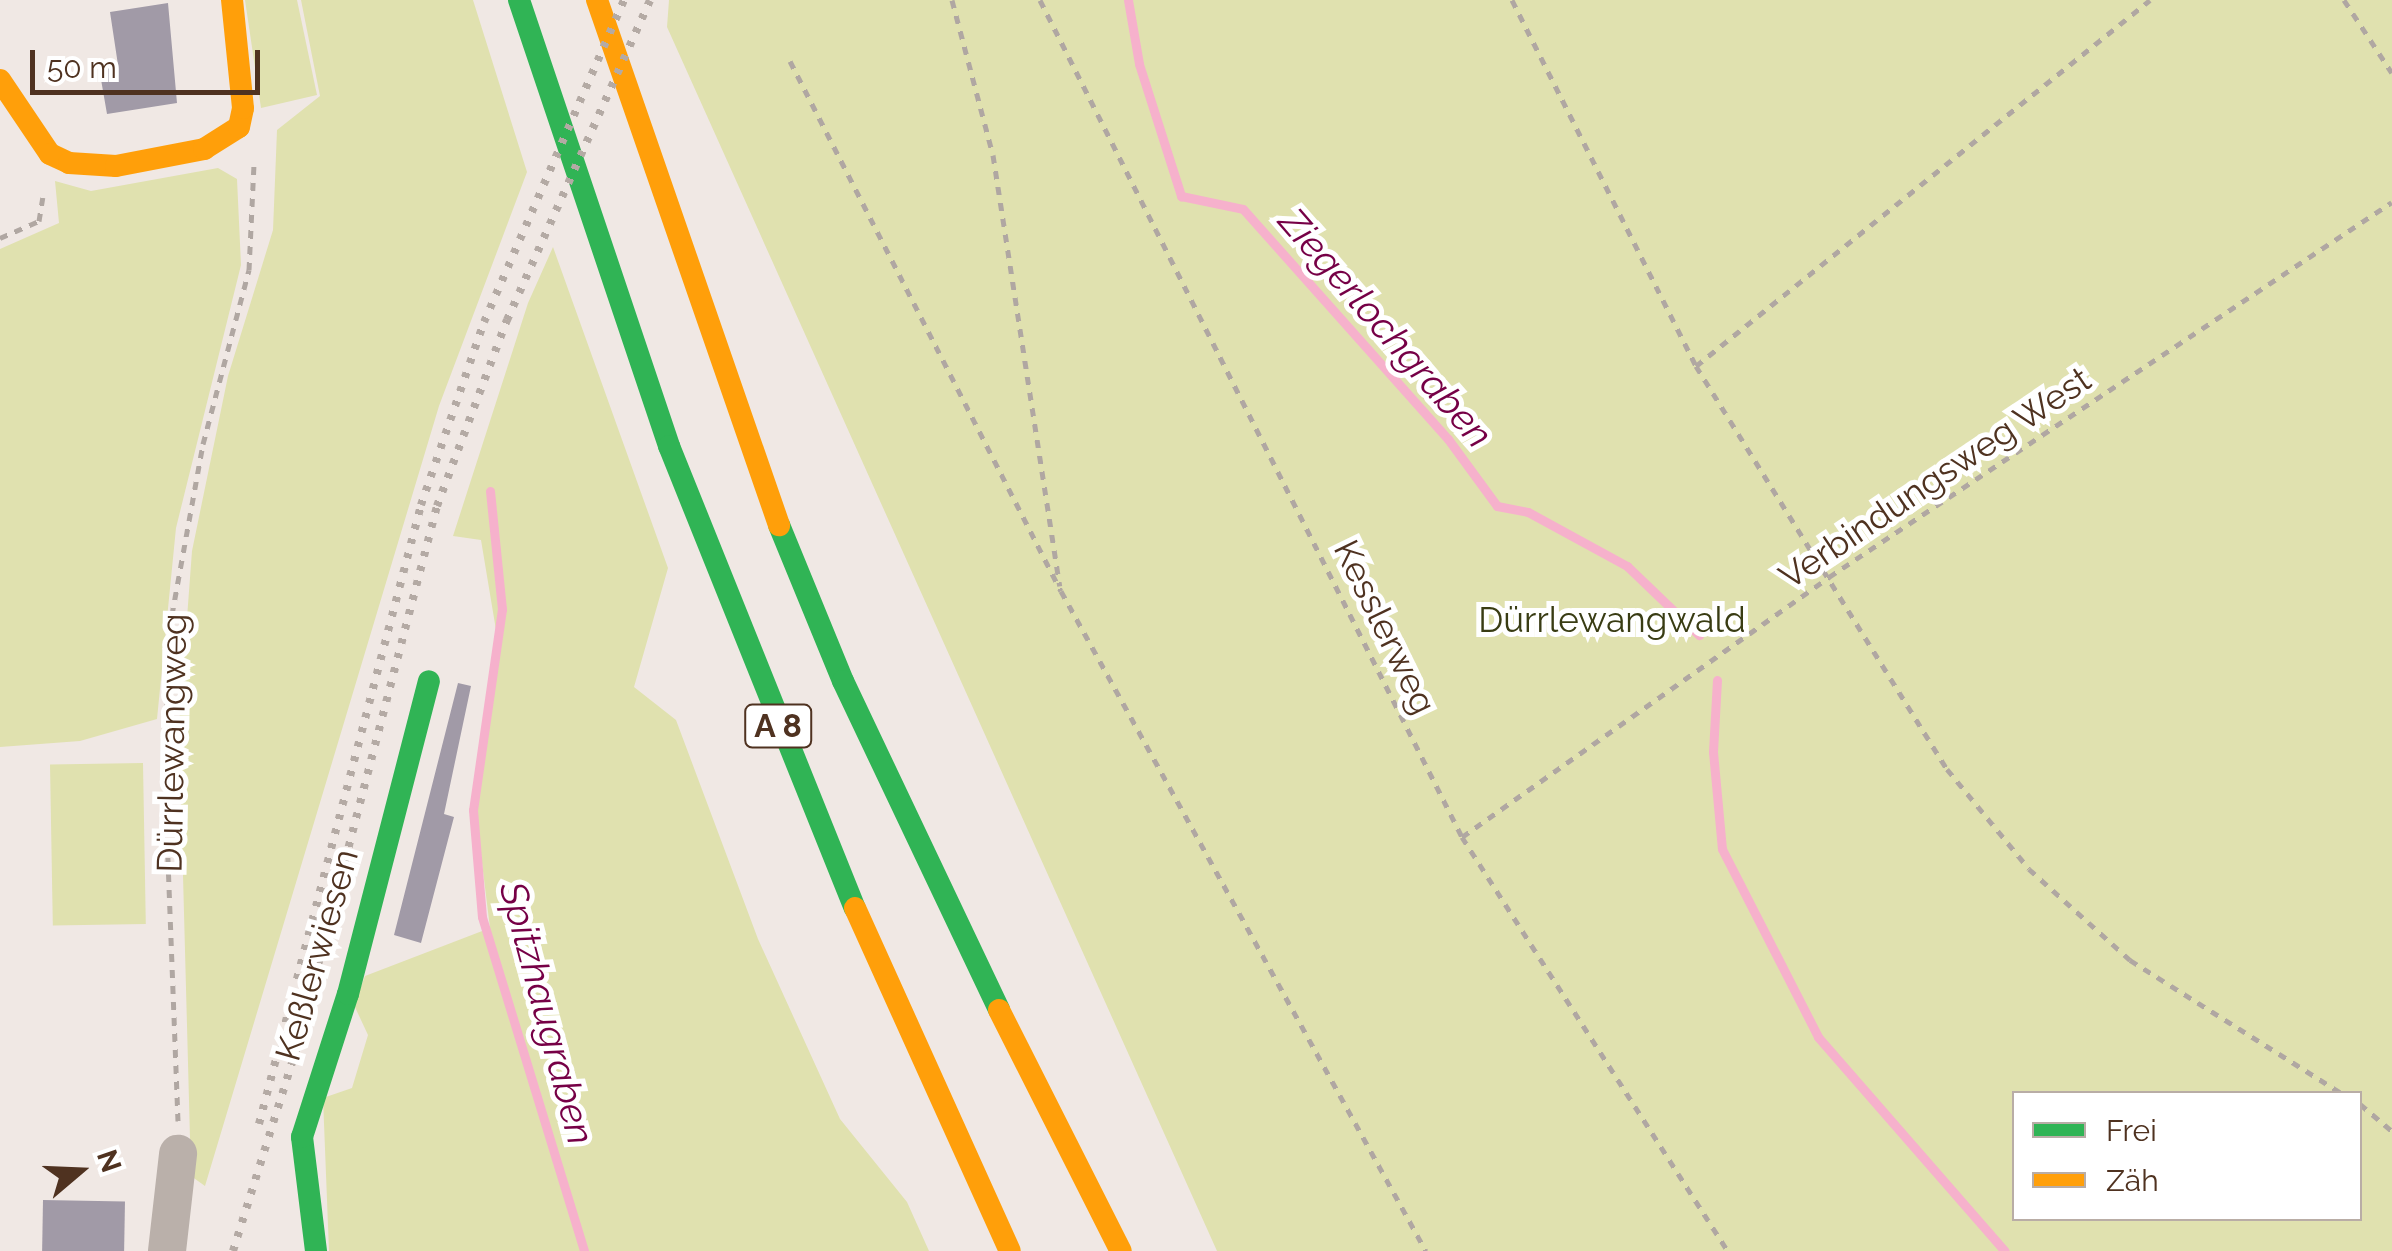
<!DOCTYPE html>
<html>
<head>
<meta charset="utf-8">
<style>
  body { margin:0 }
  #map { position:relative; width:2392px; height:1251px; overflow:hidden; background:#f0e8e4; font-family:Raleway,sans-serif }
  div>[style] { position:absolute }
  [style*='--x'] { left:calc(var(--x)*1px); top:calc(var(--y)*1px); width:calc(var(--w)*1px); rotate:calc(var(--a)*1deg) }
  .green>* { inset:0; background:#e0e1af; transform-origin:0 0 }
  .stream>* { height:9px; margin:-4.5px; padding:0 4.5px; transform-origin:4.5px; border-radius:4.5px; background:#f6b1cc }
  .building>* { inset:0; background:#a19aa7; transform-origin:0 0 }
  .path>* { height:5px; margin-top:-2.5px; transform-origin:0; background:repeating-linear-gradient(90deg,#b0a7a2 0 8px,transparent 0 16px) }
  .street>* { height:38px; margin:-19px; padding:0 19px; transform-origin:19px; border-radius:19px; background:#bab0aa }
  .fast>* { height:22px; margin:-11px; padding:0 11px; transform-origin:11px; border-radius:11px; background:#30b455 }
  .slow>* { height:22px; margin:-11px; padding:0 11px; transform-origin:11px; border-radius:11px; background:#ff9f0a }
  .rail>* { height:8px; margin-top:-4px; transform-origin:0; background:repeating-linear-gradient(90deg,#b4aaa4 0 5px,transparent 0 15px) }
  span { translate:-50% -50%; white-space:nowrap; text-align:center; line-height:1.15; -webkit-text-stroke:10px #fff; paint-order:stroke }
  .shield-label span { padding:2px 8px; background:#fff; border:2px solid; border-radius:8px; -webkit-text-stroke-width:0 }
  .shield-label { font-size:32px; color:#4f3220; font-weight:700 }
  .street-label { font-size:35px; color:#4f3220 }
  .park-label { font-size:35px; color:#393c13 }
  .water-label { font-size:38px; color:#760046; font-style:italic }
  .legend { position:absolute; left:2012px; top:1091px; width:350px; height:130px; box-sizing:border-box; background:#fff; border:2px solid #b9ada6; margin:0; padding:12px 18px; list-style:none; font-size:30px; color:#4f3220 }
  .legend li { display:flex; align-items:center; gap:20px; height:50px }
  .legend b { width:50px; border:2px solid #b9ada6 }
  .north { position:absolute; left:30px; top:1121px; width:100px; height:100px; -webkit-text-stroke:8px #fff; paint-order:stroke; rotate:71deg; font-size:28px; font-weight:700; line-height:40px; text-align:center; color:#4f3220 }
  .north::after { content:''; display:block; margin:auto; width:35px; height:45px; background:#4f3220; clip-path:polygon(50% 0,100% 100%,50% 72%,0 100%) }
  .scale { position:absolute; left:30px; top:50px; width:230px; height:45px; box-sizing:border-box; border:5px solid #4f3220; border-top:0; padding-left:12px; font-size:30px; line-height:35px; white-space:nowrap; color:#4f3220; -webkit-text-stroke:8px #fff; paint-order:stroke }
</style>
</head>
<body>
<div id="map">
  <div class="green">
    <i style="clip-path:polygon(245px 0,297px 0,317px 95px,261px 108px)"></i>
    <i style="clip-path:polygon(301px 0,473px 0,527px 172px,439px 406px,205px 1186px,191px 1176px,179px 725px,192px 551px,228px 376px,273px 230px,277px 130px,320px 96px)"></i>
    <i style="clip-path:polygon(evenodd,669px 0,2392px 0,2392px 1251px,1217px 1251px,667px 27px,669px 0,2014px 1094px,2360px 1094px,2360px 1218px,2014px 1218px,2014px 1094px)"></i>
    <i style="clip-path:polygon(218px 168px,237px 179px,241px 265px,176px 528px,157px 719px,80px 741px,0 747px,0 249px,59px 223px,55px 181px,91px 191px)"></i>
    <i style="clip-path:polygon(553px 247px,668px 568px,634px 687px,676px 720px,758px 939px,840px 1119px,907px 1202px,929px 1251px,329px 1251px,323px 1098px,352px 1088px,368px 1035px,354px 1005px,365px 976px,490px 928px,476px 814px,496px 630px,481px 540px,453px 536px,528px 303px)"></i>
    <i style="left:143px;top:763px;width:161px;height:93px;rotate:89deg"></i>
  </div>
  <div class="stream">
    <i style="--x:1128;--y:0;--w:65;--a:80.2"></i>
    <i style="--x:1139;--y:64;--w:139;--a:72.3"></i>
    <i style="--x:1181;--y:196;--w:63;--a:11.8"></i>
    <i style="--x:1243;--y:209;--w:308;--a:48.3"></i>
    <i style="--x:1448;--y:439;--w:83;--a:53.8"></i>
    <i style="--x:1497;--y:506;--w:32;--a:11"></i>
    <i style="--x:1528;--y:512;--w:113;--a:28.6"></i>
    <i style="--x:1627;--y:566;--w:100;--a:43.8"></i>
    <i style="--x:490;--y:491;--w:119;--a:84.2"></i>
    <i style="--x:502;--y:609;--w:203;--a:98.2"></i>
    <i style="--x:473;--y:810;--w:107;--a:85.2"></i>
    <i style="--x:482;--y:917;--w:349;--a:73"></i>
    <i style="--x:1717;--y:680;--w:72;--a:93.2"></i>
    <i style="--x:1713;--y:752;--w:97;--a:84.7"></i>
    <i style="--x:1722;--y:849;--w:211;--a:62.9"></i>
    <i style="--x:1818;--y:1037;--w:284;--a:48.9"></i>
  </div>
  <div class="building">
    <i style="clip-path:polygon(168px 3px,177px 103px,107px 114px,99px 68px,118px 65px,110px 12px)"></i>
    <i style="clip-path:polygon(458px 683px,471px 686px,444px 814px,454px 817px,421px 943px,394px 935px)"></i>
    <i style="left:43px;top:1200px;width:82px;height:51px;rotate:1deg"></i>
  </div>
  <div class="path">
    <i style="--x:952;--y:0;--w:160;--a:75.2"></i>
    <i style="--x:993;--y:155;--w:436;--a:81.2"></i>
    <i style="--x:1040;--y:0;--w:937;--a:63.24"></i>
    <i style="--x:1462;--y:837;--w:492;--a:57.3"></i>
    <i style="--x:1512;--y:0;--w:410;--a:63.3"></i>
    <i style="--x:1696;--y:366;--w:475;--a:58.1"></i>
    <i style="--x:1947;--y:769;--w:129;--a:50.6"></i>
    <i style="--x:2029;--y:869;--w:136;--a:42"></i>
    <i style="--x:2130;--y:960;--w:252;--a:32.2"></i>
    <i style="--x:2344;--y:0;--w:87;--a:56.7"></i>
    <i style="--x:790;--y:61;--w:595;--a:62.92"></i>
    <i style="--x:1061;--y:591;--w:754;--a:61.06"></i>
    <i style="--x:0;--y:238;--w:43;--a:-23.6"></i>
    <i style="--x:39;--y:221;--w:24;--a:-81"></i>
    <i style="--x:1696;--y:366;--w:583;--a:-38.87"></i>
    <i style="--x:1462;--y:837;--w:450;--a:-35.3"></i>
    <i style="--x:1829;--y:577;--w:676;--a:-33.67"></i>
    <i style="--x:2360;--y:1104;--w:42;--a:40.2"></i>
    <i style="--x:178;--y:1121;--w:346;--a:-92.2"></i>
    <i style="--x:165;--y:775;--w:144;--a:-88.4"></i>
    <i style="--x:169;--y:631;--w:190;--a:-79.7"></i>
    <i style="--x:203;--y:444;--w:180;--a:-75.2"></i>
    <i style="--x:249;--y:270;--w:107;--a:-87.3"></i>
  </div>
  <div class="street">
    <i style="--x:167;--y:1251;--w:98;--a:-83.5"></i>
  </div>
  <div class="fast">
    <i style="--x:519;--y:0;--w:471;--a:71.4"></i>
    <i style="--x:669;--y:446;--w:498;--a:68.1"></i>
    <i style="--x:779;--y:525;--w:169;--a:67.7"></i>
    <i style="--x:843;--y:681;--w:364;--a:64.6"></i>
    <i style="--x:316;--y:1251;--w:115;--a:-97"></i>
    <i style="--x:302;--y:1137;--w:150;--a:-72.2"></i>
    <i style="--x:348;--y:994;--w:323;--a:-75.5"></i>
  </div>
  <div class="slow">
    <i style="--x:597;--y:0;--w:556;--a:70.88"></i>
    <i style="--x:0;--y:80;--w:89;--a:56"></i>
    <i style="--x:50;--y:154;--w:21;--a:25"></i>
    <i style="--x:69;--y:163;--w:47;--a:3.7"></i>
    <i style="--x:116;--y:166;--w:90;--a:-10.9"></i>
    <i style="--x:204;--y:149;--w:41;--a:-32.2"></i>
    <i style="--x:239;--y:127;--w:19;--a:-78"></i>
    <i style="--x:243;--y:108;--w:109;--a:-95.8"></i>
    <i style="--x:855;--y:908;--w:376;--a:65.7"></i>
    <i style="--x:999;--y:1010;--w:270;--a:63.2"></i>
  </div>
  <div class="rail">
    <i style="--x:259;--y:1124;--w:640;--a:-75.33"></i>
    <i style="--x:421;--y:505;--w:194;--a:-71"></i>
    <i style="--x:484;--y:322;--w:351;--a:-66.5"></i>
    <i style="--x:233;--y:1251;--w:211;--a:-72.6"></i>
    <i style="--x:296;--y:1050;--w:562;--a:-75.47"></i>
    <i style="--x:437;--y:506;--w:199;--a:-69.4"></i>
    <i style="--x:507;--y:320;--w:350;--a:-65.9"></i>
  </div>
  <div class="shield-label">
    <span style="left:778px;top:726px">A 8</span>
  </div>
  <div class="street-label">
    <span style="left:1935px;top:478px;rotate:-34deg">Verbindungsweg West</span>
    <span style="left:1385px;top:627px;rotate:64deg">Kesslerweg</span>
    <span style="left:172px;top:743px;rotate:-89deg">Dürrlewangweg</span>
    <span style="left:317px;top:955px;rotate:-74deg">Keßlerwiesen</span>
  </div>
  <div class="park-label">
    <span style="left:1612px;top:620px">Dürrlewangwald</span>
  </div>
  <div class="water-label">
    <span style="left:1386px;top:328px;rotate:49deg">Ziegerlochgraben</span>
    <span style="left:547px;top:1013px;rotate:75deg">Spitzhaugraben</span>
  </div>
  <ul class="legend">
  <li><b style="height:12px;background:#30b455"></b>Frei</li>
  <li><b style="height:12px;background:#ff9f0a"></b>Zäh</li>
  </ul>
  <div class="north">N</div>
  <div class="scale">50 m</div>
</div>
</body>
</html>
